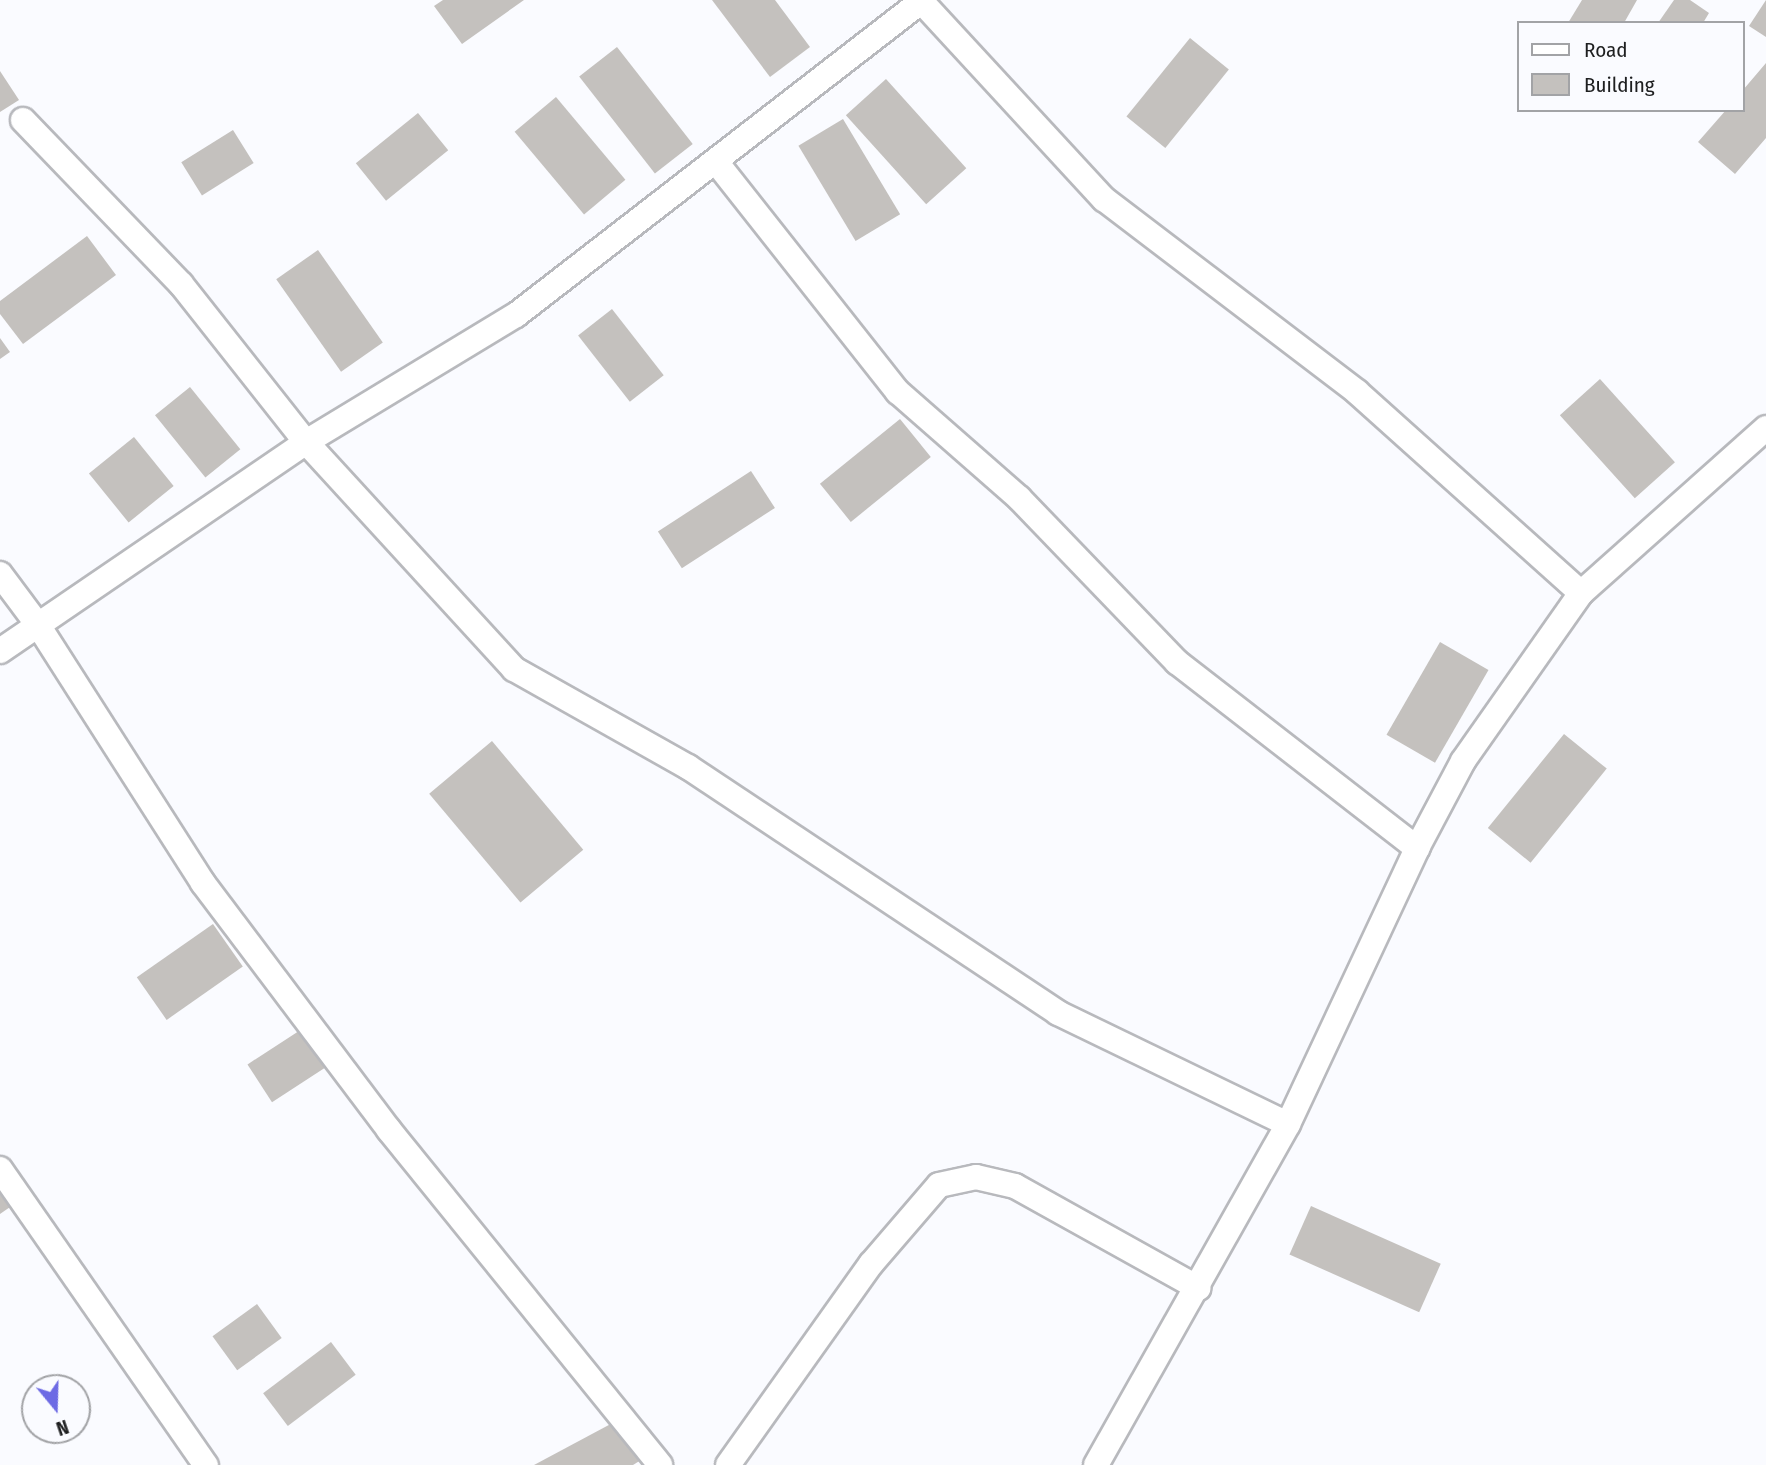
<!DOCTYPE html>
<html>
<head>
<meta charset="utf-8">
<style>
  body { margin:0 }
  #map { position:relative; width:1766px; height:1465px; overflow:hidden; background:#fafbff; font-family:"Fira Sans Condensed",sans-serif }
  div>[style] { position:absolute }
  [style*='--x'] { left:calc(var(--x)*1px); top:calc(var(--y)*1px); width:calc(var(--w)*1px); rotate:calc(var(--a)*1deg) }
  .building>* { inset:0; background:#c4c1be; transform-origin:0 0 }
  .roads { filter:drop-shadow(2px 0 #b8b9bd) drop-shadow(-2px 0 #b8b9bd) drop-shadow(0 2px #b8b9bd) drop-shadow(0 -2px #b8b9bd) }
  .street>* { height:24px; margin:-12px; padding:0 12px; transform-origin:12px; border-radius:12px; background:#fff }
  span { translate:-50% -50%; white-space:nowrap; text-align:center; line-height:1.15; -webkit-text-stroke:7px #fafbff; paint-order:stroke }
  .legend { position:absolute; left:1517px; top:21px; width:228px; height:91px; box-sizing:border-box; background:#fafbff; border:2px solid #a2a3a6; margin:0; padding:9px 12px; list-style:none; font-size:21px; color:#1e1f20 }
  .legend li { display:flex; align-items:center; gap:14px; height:35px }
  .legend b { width:35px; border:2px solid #a2a3a6 }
  .north { position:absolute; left:21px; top:1374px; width:70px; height:70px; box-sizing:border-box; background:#fafbff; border:2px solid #a2a3a6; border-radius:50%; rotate:161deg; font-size:19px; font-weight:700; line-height:28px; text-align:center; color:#1e1f20 }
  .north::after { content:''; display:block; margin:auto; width:24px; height:32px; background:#6d6ae4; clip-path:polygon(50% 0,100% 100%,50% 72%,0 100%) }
</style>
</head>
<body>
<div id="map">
  <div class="building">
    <i style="clip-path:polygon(443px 0,524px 0,462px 44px,434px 6px)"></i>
    <i style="clip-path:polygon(712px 0,775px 0,810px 47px,770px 77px)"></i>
    <i style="clip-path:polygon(1582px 0,1637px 0,1624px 23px,1568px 23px)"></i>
    <i style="clip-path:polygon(1674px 0,1690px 0,1709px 13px,1703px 23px,1658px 23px)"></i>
    <i style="clip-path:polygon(1766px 0,1766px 37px,1749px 26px)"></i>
    <i style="left:1190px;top:38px;width:50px;height:101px;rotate:39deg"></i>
    <i style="left:617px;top:47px;width:123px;height:48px;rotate:52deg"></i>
    <i style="clip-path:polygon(1766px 63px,1766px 138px,1735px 174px,1698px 142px,1726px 110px,1743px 110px,1743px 90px)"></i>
    <i style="clip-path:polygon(0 71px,19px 100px,0 112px)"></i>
    <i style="left:886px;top:79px;width:120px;height:54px;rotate:48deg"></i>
    <i style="left:556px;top:97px;width:108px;height:54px;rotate:50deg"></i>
    <i style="left:418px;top:113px;width:48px;height:80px;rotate:51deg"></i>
    <i style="left:843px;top:119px;width:111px;height:52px;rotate:59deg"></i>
    <i style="left:233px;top:130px;width:39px;height:61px;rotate:58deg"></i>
    <i style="clip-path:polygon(87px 236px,116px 275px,23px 344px,0 314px,0 301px)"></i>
    <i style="left:318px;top:250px;width:113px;height:51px;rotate:55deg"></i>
    <i style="left:612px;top:309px;width:84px;height:43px;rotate:52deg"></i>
    <i style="clip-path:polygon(0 338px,10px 352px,0 359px)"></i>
    <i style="left:1600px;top:379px;width:112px;height:54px;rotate:48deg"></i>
    <i style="left:190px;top:387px;width:80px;height:45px;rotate:51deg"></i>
    <i style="left:900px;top:419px;width:49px;height:103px;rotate:51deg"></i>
    <i style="left:134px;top:437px;width:63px;height:58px;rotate:51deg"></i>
    <i style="left:751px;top:471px;width:44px;height:111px;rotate:57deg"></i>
    <i style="left:1440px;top:642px;width:56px;height:107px;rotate:30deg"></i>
    <i style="left:1564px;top:734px;width:55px;height:121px;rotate:39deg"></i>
    <i style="left:492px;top:741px;width:142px;height:82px;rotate:50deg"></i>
    <i style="left:213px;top:924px;width:52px;height:93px;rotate:55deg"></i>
    <i style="left:302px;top:1029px;width:45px;height:65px;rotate:57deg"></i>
    <i style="clip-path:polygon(0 1185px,13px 1205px,0 1214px)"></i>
    <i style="left:1311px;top:1206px;width:142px;height:53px;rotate:24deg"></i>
    <i style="left:257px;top:1304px;width:42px;height:55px;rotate:54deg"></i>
    <i style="left:331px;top:1342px;width:41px;height:85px;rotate:53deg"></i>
    <i style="clip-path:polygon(620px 1419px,641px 1460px,633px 1465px,534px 1465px)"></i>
  </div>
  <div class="roads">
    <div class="street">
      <i style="--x:921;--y:1;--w:270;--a:47.3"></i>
      <i style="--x:1104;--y:199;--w:318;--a:37.3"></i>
      <i style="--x:1357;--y:392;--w:301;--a:41.9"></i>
      <i style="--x:23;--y:120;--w:228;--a:46.1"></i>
      <i style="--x:181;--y:284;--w:201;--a:51.7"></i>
      <i style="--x:306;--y:442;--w:308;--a:47.5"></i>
      <i style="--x:514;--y:669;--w:200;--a:29.4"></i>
      <i style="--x:688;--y:767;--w:444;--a:33.6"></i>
      <i style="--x:1058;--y:1013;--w:255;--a:25.8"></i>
      <i style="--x:717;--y:163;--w:292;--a:51.7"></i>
      <i style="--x:898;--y:392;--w:161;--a:41.2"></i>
      <i style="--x:1019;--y:498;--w:228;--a:46.1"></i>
      <i style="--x:1177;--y:662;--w:304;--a:37.8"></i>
      <i style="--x:0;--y:574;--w:64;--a:53.3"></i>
      <i style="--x:38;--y:625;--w:306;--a:57.4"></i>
      <i style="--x:203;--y:883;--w:309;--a:53"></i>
      <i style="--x:389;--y:1130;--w:431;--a:51"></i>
      <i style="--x:0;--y:651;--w:371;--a:-34.3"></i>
      <i style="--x:306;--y:442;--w:245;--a:-31.2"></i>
      <i style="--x:516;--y:315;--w:515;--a:-37.74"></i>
      <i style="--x:0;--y:1169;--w:361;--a:55.2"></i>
      <i style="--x:728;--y:1465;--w:247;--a:-54.6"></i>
      <i style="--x:871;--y:1264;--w:104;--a:-49.3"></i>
      <i style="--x:939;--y:1185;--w:38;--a:-12"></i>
      <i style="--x:976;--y:1177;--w:40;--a:13"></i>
      <i style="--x:1015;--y:1186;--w:210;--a:29.1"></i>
      <i style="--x:1096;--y:1465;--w:391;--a:-60.6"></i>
      <i style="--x:1288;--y:1124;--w:305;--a:-64.9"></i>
      <i style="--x:1417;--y:848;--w:98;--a:-62.1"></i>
      <i style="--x:1463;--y:761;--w:205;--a:-54.9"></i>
      <i style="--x:1581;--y:593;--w:248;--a:-41.7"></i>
    </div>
  </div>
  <ul class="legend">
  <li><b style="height:9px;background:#fff"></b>Road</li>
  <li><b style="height:19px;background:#c4c1be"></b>Building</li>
  </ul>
  <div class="north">N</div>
</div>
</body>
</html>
